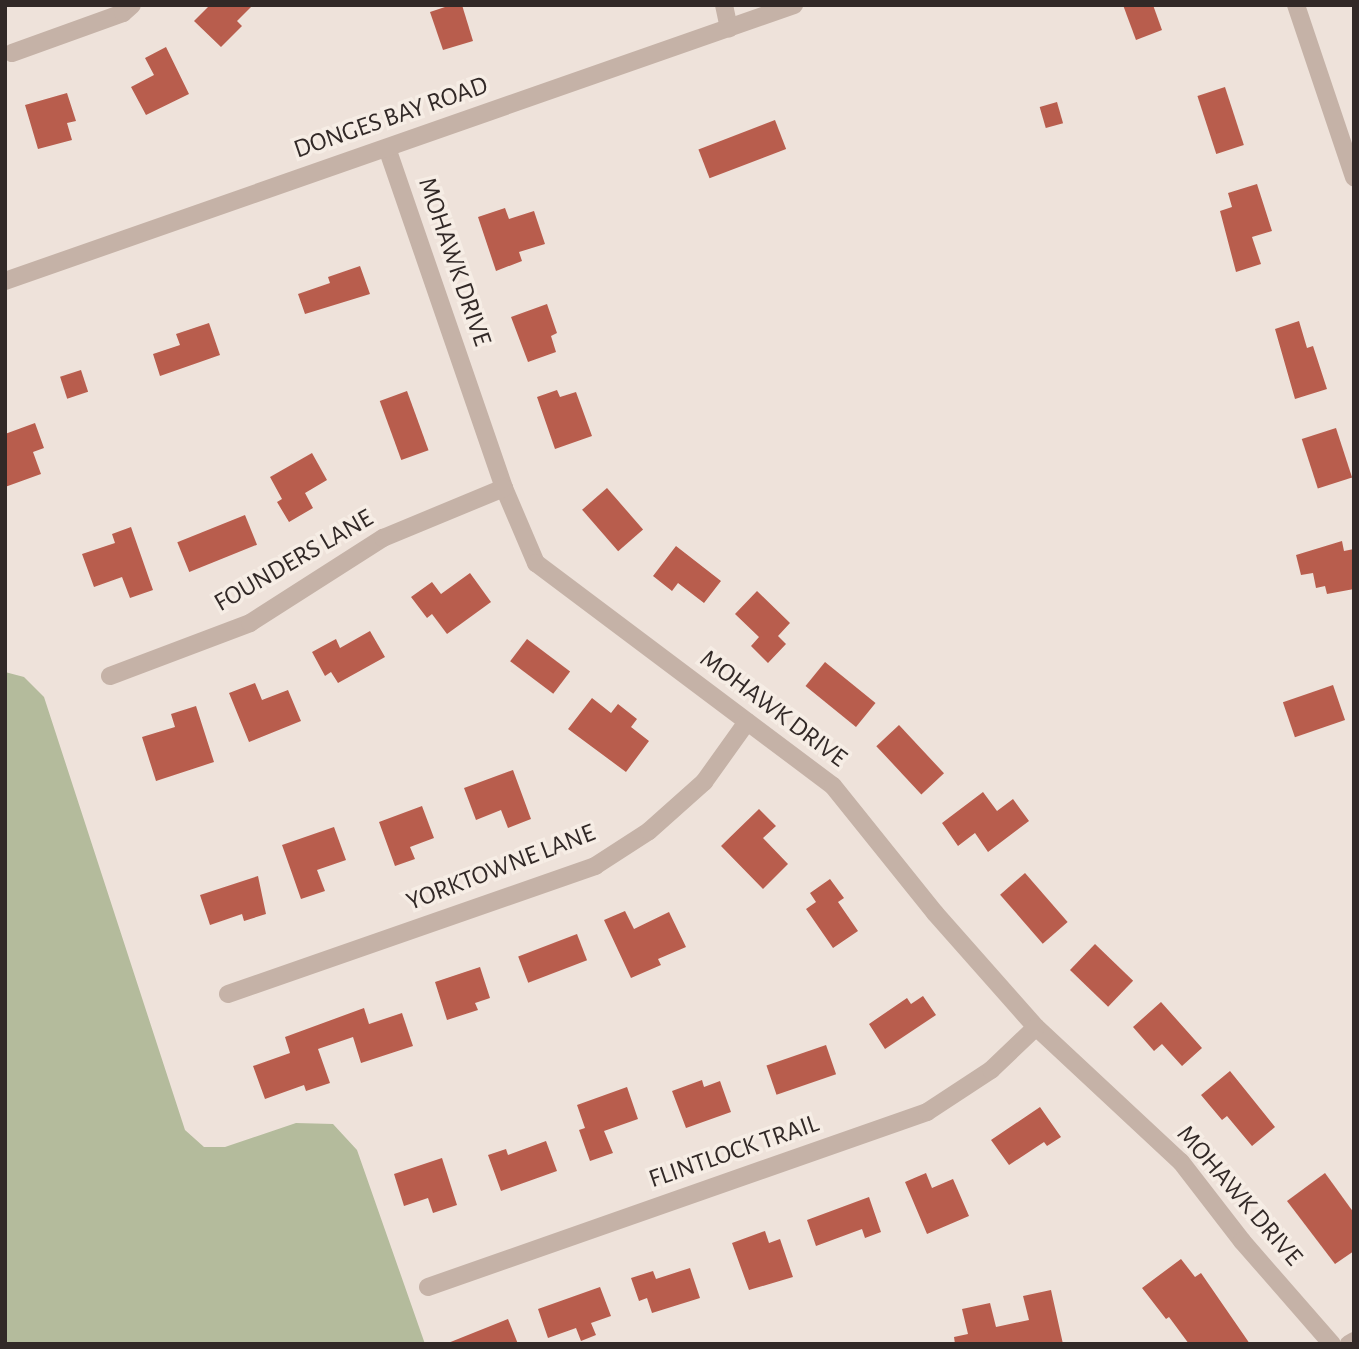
<!DOCTYPE html>
<html>
<head>
<meta charset="utf-8">
<style>
  body { margin:0 }
  #map { position:relative; width:1359px; height:1349px; overflow:hidden; background:#eee2da; font-family:"Alegreya Sans",sans-serif }
  div>[style] { position:absolute }
  [style*='--x'] { left:calc(var(--x)*1px); top:calc(var(--y)*1px); width:calc(var(--w)*1px); rotate:calc(var(--a)*1deg) }
  .green>* { inset:0; background:#b4bb9c }
  .building>* { inset:0; background:#b85d4d; transform-origin:0 0 }
  .minor>* { height:18px; margin:-9px; padding:0 9px; transform-origin:9px; border-radius:9px; background:#c5b2a7 }
  .tertiary>* { height:18px; margin:-9px; padding:0 9px; transform-origin:9px; border-radius:9px; background:#c5b2a7 }
  span { translate:-50% -50%; white-space:nowrap; text-align:center; line-height:1.15; -webkit-text-stroke:7px #f6ede5; paint-order:stroke }
  .street-label { font-size:26px; color:#322927 }
  .frame { position:absolute; inset:0; border:7px solid #322927; pointer-events:none }
</style>
</head>
<body>
<div id="map">
  <div class="green">
    <i style="clip-path:polygon(5px 672px,24px 677px,44px 697px,185px 1130px,204px 1147px,225px 1147px,296px 1123px,333px 1124px,357px 1150px,425px 1344px,5px 1344px)"></i>
  </div>
  <div class="building">
    <i style="clip-path:polygon(210px 5px,253px 5px,237px 21px,242px 26px,221px 47px,194px 21px)"></i>
    <i style="clip-path:polygon(451px 5px,462px 5px,473px 41px,443px 50px,430px 12px)"></i>
    <i style="clip-path:polygon(1123px 5px,1153px 5px,1162px 30px,1136px 40px)"></i>
    <i style="clip-path:polygon(166px 47px,189px 94px,146px 115px,131px 87px,154px 75px,145px 58px)"></i>
    <i style="left:1225px;top:87px;width:61px;height:29px;rotate:72deg"></i>
    <i style="clip-path:polygon(67px 93px,76px 121px,67px 123px,72px 140px,38px 149px,25px 105px)"></i>
    <i style="left:1057px;top:102px;width:22px;height:18px;rotate:74deg"></i>
    <i style="left:775px;top:120px;width:31px;height:82px;rotate:69deg"></i>
    <i style="clip-path:polygon(1257px 184px,1272px 231px,1252px 237px,1261px 264px,1236px 272px,1220px 211px,1232px 207px,1228px 193px)"></i>
    <i style="clip-path:polygon(505px 208px,509px 219px,534px 211px,545px 244px,519px 252px,522px 261px,496px 271px,478px 217px)"></i>
    <i style="clip-path:polygon(360px 266px,370px 294px,305px 314px,298px 294px,330px 283px,328px 277px)"></i>
    <i style="clip-path:polygon(547px 304px,557px 333px,551px 336px,556px 352px,528px 362px,511px 317px)"></i>
    <i style="clip-path:polygon(1299px 321px,1307px 348px,1313px 346px,1327px 389px,1295px 399px,1275px 329px)"></i>
    <i style="clip-path:polygon(209px 323px,220px 355px,160px 376px,153px 354px,180px 345px,176px 334px)"></i>
    <i style="left:81px;top:370px;width:23px;height:22px;rotate:72deg"></i>
    <i style="clip-path:polygon(557px 390px,560px 397px,576px 392px,592px 436px,555px 449px,537px 397px)"></i>
    <i style="left:407px;top:391px;width:63px;height:29px;rotate:70deg"></i>
    <i style="clip-path:polygon(35px 423px,44px 448px,33px 452px,41px 474px,5px 487px,5px 434px)"></i>
    <i style="left:1336px;top:428px;width:52px;height:36px;rotate:72deg"></i>
    <i style="clip-path:polygon(312px 453px,327px 480px,305px 493px,313px 508px,289px 522px,277px 502px,282px 499px,270px 477px)"></i>
    <i style="left:607px;top:488px;width:55px;height:33px;rotate:49deg"></i>
    <i style="left:245px;top:515px;width:32px;height:73px;rotate:68deg"></i>
    <i style="clip-path:polygon(131px 527px,153px 590px,130px 598px,122px 577px,94px 587px,82px 554px,115px 543px,112px 534px)"></i>
    <i style="clip-path:polygon(1342px 541px,1344px 551px,1354px 549px,1354px 589px,1327px 594px,1325px 586px,1316px 588px,1313px 573px,1301px 575px,1296px 555px)"></i>
    <i style="clip-path:polygon(676px 546px,721px 581px,704px 603px,678px 583px,672px 591px,653px 576px)"></i>
    <i style="clip-path:polygon(470px 573px,491px 602px,447px 634px,432px 614px,427px 618px,411px 597px,432px 582px,441px 594px)"></i>
    <i style="clip-path:polygon(757px 591px,790px 623px,778px 636px,786px 644px,768px 663px,751px 646px,759px 637px,735px 614px)"></i>
    <i style="clip-path:polygon(370px 631px,385px 657px,338px 683px,331px 672px,325px 676px,312px 652px,336px 639px,340px 648px)"></i>
    <i style="left:527px;top:639px;width:54px;height:28px;rotate:37deg"></i>
    <i style="left:825px;top:662px;width:65px;height:31px;rotate:39deg"></i>
    <i style="clip-path:polygon(255px 683px,262px 700px,288px 690px,301px 721px,249px 742px,229px 693px)"></i>
    <i style="left:1333px;top:685px;width:37px;height:53px;rotate:71deg"></i>
    <i style="clip-path:polygon(592px 698px,611px 713px,618px 704px,637px 719px,631px 727px,649px 741px,626px 772px,568px 729px)"></i>
    <i style="clip-path:polygon(196px 706px,214px 762px,156px 781px,142px 737px,175px 727px,171px 714px)"></i>
    <i style="left:899px;top:725px;width:66px;height:31px;rotate:47deg"></i>
    <i style="clip-path:polygon(513px 770px,531px 819px,508px 828px,501px 810px,476px 820px,464px 788px)"></i>
    <i style="clip-path:polygon(983px 792px,997px 811px,1013px 799px,1029px 821px,988px 852px,975px 833px,958px 846px,942px 823px)"></i>
    <i style="clip-path:polygon(422px 806px,434px 838px,410px 847px,415px 859px,395px 866px,379px 822px)"></i>
    <i style="clip-path:polygon(759px 809px,776px 826px,763px 838px,788px 864px,763px 889px,721px 846px)"></i>
    <i style="clip-path:polygon(334px 827px,346px 860px,317px 870px,325px 891px,301px 899px,282px 845px)"></i>
    <i style="left:1025px;top:873px;width:65px;height:33px;rotate:49deg"></i>
    <i style="clip-path:polygon(258px 876px,266px 914px,244px 921px,242px 914px,210px 925px,200px 895px)"></i>
    <i style="clip-path:polygon(830px 879px,844px 898px,838px 902px,858px 931px,833px 948px,806px 909px,816px 902px,810px 893px)"></i>
    <i style="clip-path:polygon(625px 911px,634px 929px,669px 912px,686px 947px,658px 959px,661px 965px,631px 978px,604px 920px)"></i>
    <i style="left:577px;top:934px;width:28px;height:63px;rotate:69deg"></i>
    <i style="left:1095px;top:944px;width:53px;height:36px;rotate:44deg"></i>
    <i style="clip-path:polygon(480px 967px,490px 998px,475px 1003px,478px 1010px,447px 1020px,435px 982px)"></i>
    <i style="clip-path:polygon(923px 996px,936px 1015px,885px 1049px,869px 1024px,907px 998px,911px 1004px)"></i>
    <i style="clip-path:polygon(1161px 1002px,1202px 1048px,1182px 1066px,1162px 1044px,1154px 1051px,1133px 1027px)"></i>
    <i style="clip-path:polygon(364px 1008px,369px 1024px,402px 1013px,413px 1046px,361px 1063px,353px 1037px,318px 1049px,330px 1083px,306px 1091px,304px 1085px,265px 1099px,253px 1066px,290px 1053px,285px 1037px)"></i>
    <i style="left:826px;top:1045px;width:31px;height:63px;rotate:71deg"></i>
    <i style="clip-path:polygon(1230px 1071px,1275px 1127px,1252px 1146px,1227px 1116px,1222px 1120px,1201px 1095px)"></i>
    <i style="clip-path:polygon(702px 1080px,704px 1087px,720px 1081px,731px 1112px,686px 1128px,672px 1091px)"></i>
    <i style="clip-path:polygon(627px 1087px,638px 1119px,604px 1131px,613px 1153px,590px 1161px,579px 1130px,585px 1128px,577px 1105px)"></i>
    <i style="clip-path:polygon(1040px 1107px,1061px 1137px,1047px 1146px,1044px 1142px,1009px 1165px,991px 1140px)"></i>
    <i style="clip-path:polygon(546px 1141px,557px 1171px,501px 1191px,488px 1155px,506px 1149px,508px 1155px)"></i>
    <i style="clip-path:polygon(442px 1158px,457px 1205px,433px 1213px,428px 1198px,404px 1206px,394px 1174px)"></i>
    <i style="clip-path:polygon(926px 1173px,932px 1188px,953px 1179px,969px 1216px,927px 1234px,905px 1182px)"></i>
    <i style="clip-path:polygon(1325px 1173px,1354px 1213px,1354px 1251px,1335px 1264px,1287px 1201px)"></i>
    <i style="clip-path:polygon(869px 1197px,881px 1232px,865px 1238px,862px 1229px,816px 1246px,807px 1220px)"></i>
    <i style="clip-path:polygon(765px 1231px,769px 1243px,780px 1239px,793px 1277px,749px 1290px,732px 1243px)"></i>
    <i style="clip-path:polygon(1181px 1259px,1195px 1277px,1201px 1273px,1250px 1344px,1189px 1344px,1169px 1317px,1166px 1319px,1142px 1288px)"></i>
    <i style="clip-path:polygon(690px 1268px,700px 1298px,652px 1313px,647px 1298px,639px 1301px,631px 1278px,653px 1271px,656px 1279px)"></i>
    <i style="clip-path:polygon(600px 1287px,611px 1316px,591px 1323px,596px 1335px,581px 1341px,576px 1328px,548px 1338px,538px 1309px)"></i>
    <i style="clip-path:polygon(1051px 1290px,1063px 1344px,955px 1344px,954px 1337px,968px 1334px,962px 1309px,990px 1303px,996px 1327px,1029px 1320px,1023px 1296px)"></i>
    <i style="clip-path:polygon(508px 1319px,518px 1344px,448px 1344px,448px 1343px)"></i>
  </div>
  <div class="minor">
    <i style="--x:724;--y:5;--w:24;--a:78"></i>
    <i style="--x:12;--y:53;--w:118;--a:-19.8"></i>
    <i style="--x:123;--y:13;--w:12;--a:-42"></i>
    <i style="--x:387;--y:148;--w:360;--a:71"></i>
    <i style="--x:504;--y:488;--w:82;--a:66.9"></i>
    <i style="--x:536;--y:563;--w:371;--a:36.9"></i>
    <i style="--x:833;--y:786;--w:163;--a:51.2"></i>
    <i style="--x:935;--y:913;--w:152;--a:48.5"></i>
    <i style="--x:1036;--y:1027;--w:198;--a:43"></i>
    <i style="--x:1181;--y:1162;--w:100;--a:52.3"></i>
    <i style="--x:1242;--y:1241;--w:137;--a:48.9"></i>
    <i style="--x:110;--y:676;--w:150;--a:-20.7"></i>
    <i style="--x:250;--y:623;--w:158;--a:-32.6"></i>
    <i style="--x:383;--y:538;--w:131;--a:-22.5"></i>
    <i style="--x:228;--y:994;--w:389;--a:-19.2"></i>
    <i style="--x:595;--y:866;--w:64;--a:-32.9"></i>
    <i style="--x:649;--y:831;--w:74;--a:-41.7"></i>
    <i style="--x:704;--y:782;--w:74;--a:-54.4"></i>
    <i style="--x:428;--y:1287;--w:529;--a:-19.33"></i>
    <i style="--x:927;--y:1112;--w:77;--a:-33.3"></i>
    <i style="--x:991;--y:1070;--w:62;--a:-43.7"></i>
    <i style="--x:1349;--y:1344;--w:6;--a:-31"></i>
  </div>
  <div class="tertiary">
    <i style="--x:1296;--y:5;--w:182;--a:71.4"></i>
    <i style="--x:5;--y:281;--w:836;--a:-19.28"></i>
  </div>
  <div class="street-label">
    <span style="left:391px;top:118px;rotate:-19deg">DONGES BAY ROAD</span>
    <span style="left:454px;top:262px;rotate:71deg">MOHAWK DRIVE</span>
    <span style="left:294px;top:561px;rotate:-30deg">FOUNDERS LANE</span>
    <span style="left:773px;top:709px;rotate:37deg">MOHAWK DRIVE</span>
    <span style="left:501px;top:868px;rotate:-21deg">YORKTOWNE LANE</span>
    <span style="left:734px;top:1152px;rotate:-19deg">FLINTLOCK TRAIL</span>
    <span style="left:1239px;top:1196px;rotate:49deg">MOHAWK DRIVE</span>
  </div>
  <div class="frame"></div>
</div>
</body>
</html>
